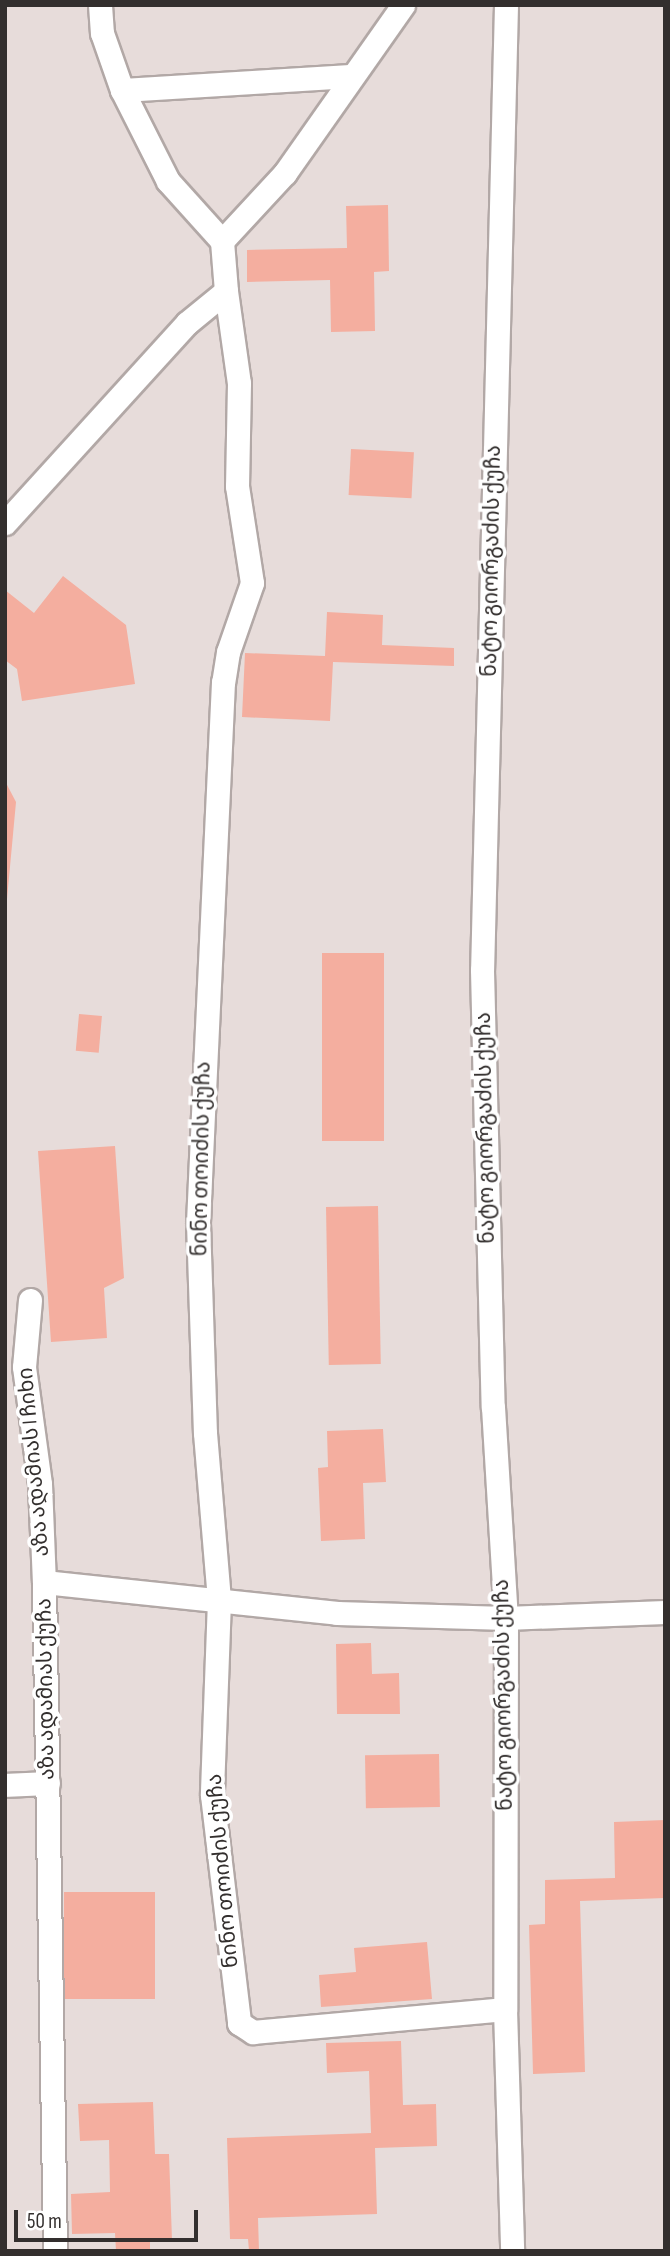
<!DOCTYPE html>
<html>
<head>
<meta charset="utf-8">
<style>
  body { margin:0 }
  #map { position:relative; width:670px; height:2256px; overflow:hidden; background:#e7dcda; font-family:"Sofia Sans Condensed","Noto Sans Georgian",sans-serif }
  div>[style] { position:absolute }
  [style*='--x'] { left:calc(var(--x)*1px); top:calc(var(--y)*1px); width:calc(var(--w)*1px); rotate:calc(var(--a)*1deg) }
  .green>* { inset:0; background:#f4ae9f; transform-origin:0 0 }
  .roads { filter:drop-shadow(2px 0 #b2a8a6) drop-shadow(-2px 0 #b2a8a6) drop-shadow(0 2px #b2a8a6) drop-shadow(0 -2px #b2a8a6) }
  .street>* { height:23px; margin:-11.5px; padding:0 11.5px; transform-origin:11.5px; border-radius:11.5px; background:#fff }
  span { translate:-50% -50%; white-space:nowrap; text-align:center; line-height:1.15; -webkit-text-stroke:7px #fff; paint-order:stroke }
  .street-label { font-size:21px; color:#332f2e }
  .frame { position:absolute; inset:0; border:7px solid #332f2e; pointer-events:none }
  .scale { position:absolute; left:14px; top:2210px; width:184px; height:32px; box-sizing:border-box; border:4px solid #332f2e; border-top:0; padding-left:9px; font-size:21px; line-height:24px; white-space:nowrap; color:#332f2e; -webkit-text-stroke:5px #fff; paint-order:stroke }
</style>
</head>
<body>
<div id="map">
  <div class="green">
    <i style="clip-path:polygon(388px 205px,389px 271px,374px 272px,375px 331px,331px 332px,330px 280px,247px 282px,247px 250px,347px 248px,346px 206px)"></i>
    <i style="left:351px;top:449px;width:63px;height:46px;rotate:3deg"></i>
    <i style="clip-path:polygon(63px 576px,126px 625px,135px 684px,22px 701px,17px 669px,5px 660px,5px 590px,34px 613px)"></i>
    <i style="clip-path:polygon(327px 612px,383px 615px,382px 645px,454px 648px,454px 666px,333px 662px,330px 721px,242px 717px,245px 653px,325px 656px)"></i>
    <i style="clip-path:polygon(5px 781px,16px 802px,7px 899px,5px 899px)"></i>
    <i style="left:322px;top:953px;width:62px;height:188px"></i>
    <i style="left:79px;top:1014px;width:23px;height:37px;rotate:5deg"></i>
    <i style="clip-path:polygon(115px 1146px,124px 1278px,104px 1288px,107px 1338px,51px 1342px,38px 1151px)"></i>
    <i style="left:378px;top:1206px;width:158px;height:52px;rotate:89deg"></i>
    <i style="clip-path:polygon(383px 1429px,386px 1482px,363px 1483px,365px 1539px,321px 1541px,318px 1468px,328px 1467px,327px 1431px)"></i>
    <i style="clip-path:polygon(371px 1643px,372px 1674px,399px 1673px,400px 1714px,337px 1714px,336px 1644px)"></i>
    <i style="left:439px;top:1754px;width:53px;height:74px;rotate:89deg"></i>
    <i style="clip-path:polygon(665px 1820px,665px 1898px,580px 1901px,585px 2072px,533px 2074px,529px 1925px,545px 1924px,545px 1880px,615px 1878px,614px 1822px)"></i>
    <i style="left:64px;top:1892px;width:91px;height:107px"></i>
    <i style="clip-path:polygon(427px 1942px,432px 1999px,321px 2007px,319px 1975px,356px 1972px,354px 1948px)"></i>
    <i style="clip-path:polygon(401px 2041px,403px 2105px,436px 2104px,437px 2146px,375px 2148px,377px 2214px,258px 2218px,259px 2251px,249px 2251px,248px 2239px,230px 2239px,227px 2138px,371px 2133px,369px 2071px,327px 2073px,326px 2043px)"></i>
    <i style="clip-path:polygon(153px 2102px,155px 2154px,169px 2154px,172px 2240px,150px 2240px,150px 2251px,116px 2251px,115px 2233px,72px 2234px,71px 2194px,110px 2192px,109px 2140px,80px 2141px,78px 2104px)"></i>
  </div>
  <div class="roads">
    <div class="street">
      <i style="--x:100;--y:5;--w:28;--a:86"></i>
      <i style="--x:102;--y:33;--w:60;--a:70.7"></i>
      <i style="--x:122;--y:90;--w:102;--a:63.2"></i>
      <i style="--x:168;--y:181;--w:81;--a:48"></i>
      <i style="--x:506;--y:5;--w:965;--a:91.42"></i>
      <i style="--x:482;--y:970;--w:437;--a:88.6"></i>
      <i style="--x:493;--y:1407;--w:211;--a:86.5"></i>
      <i style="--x:506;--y:1618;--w:391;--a:90.1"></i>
      <i style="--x:505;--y:2009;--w:242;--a:88.3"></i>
      <i style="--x:122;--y:90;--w:229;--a:-3.5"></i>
      <i style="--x:226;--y:291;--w:93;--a:82"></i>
      <i style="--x:239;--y:383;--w:103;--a:91.1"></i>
      <i style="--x:237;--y:486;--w:98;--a:81.2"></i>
      <i style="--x:252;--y:583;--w:73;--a:109.2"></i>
      <i style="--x:228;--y:652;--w:30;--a:99"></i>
      <i style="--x:223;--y:682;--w:542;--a:92.65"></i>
      <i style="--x:198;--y:1223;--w:210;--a:88.1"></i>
      <i style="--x:205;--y:1433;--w:168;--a:85.2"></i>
      <i style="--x:219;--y:1600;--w:195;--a:92.1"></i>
      <i style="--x:212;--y:1795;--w:230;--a:83.2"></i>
      <i style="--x:239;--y:2023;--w:17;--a:33"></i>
      <i style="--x:253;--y:2032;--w:253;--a:-5.2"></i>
      <i style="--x:5;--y:523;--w:270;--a:-47.7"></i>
      <i style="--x:187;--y:323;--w:50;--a:-39.4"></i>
      <i style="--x:226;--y:291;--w:50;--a:-94.6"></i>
      <i style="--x:222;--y:241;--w:93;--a:-47.2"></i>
      <i style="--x:285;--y:173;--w:205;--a:-54.9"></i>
      <i style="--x:30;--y:1300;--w:67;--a:95.1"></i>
      <i style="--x:24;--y:1367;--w:118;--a:82.2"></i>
      <i style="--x:40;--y:1484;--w:98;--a:87.7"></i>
      <i style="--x:44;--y:1582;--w:669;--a:89.06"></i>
      <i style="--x:44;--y:1582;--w:295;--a:6"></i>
      <i style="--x:337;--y:1613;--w:169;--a:1.7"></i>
      <i style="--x:506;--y:1618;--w:159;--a:-2.2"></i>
      <i style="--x:5;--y:1785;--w:43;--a:-2.7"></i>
    </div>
  </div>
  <div class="street-label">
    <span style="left:492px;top:561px;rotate:-89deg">ნატო გიორგაძის ქუჩა</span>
    <span style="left:486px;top:1128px;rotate:-91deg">ნატო გიორგაძის ქუჩა</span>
    <span style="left:202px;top:1159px;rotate:-89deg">ნინო თოიძის ქუჩა</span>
    <span style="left:34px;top:1462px;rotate:-95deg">აზა ადამიას I ჩიხი</span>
    <span style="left:46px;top:1689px;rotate:-91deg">აზა ადამიას ქუჩა</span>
    <span style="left:504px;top:1695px;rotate:-91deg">ნატო გიორგაძის ქუჩა</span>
    <span style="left:223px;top:1871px;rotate:-95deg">ნინო თოიძის ქუჩა</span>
  </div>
  <div class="frame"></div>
  <div class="scale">50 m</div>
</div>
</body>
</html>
